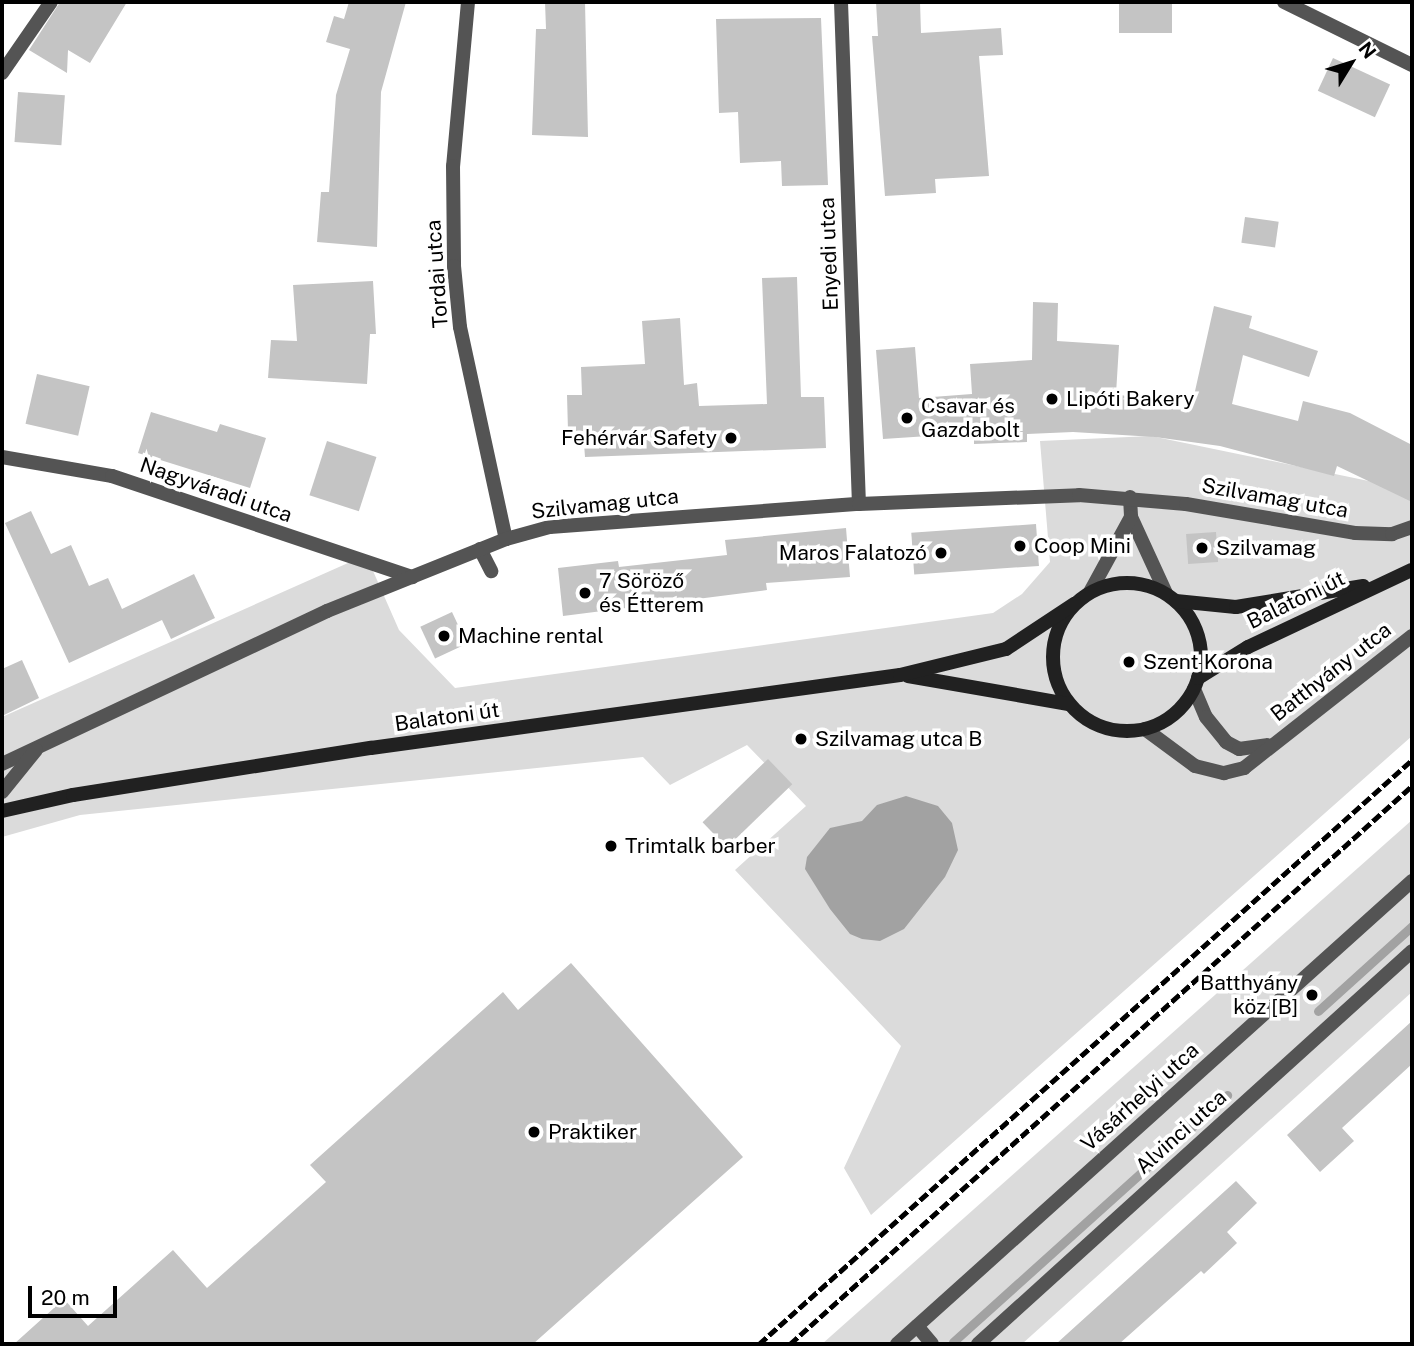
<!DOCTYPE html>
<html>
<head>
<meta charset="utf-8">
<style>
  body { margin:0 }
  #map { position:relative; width:1414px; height:1346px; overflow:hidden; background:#fff; font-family:"Public Sans",sans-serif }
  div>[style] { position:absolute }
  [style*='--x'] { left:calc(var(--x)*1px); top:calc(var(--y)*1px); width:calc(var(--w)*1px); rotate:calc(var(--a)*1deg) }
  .green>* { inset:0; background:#dbdbdb }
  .water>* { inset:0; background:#a2a2a2 }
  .stream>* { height:9px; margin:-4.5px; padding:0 4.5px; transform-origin:4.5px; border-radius:4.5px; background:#a2a2a2 }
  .building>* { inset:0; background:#c4c4c4; transform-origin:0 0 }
  .minor>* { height:14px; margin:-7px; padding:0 7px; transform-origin:7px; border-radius:7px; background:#545454 }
  .tertiary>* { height:14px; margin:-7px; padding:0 7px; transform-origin:7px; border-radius:7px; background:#545454 }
  .secondary>* { height:14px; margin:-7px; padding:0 7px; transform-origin:7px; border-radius:7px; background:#212121 }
  .secondary>.ring { margin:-7px; padding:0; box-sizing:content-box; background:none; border:14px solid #212121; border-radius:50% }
  .rail>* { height:5px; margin-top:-2.5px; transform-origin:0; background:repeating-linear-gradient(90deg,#000 0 10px,transparent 0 13.5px) }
  .dots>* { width:19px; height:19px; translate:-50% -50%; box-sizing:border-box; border:4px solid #fff; border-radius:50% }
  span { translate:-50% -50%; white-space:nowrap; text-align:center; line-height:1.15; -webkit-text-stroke:7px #fff; paint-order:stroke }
  .street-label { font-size:21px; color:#000 }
  .poi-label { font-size:21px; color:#000 }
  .left { translate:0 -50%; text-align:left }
  .right { translate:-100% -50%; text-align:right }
  .frame { position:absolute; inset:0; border:4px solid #000; pointer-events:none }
  .north { position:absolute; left:1316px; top:28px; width:70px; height:70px; -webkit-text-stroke:5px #fff; paint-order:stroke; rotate:52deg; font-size:19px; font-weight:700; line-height:28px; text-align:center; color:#000 }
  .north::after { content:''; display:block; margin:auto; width:24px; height:32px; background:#000; clip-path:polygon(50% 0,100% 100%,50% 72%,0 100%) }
  .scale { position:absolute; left:28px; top:1286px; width:89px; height:32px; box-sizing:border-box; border:4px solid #000; border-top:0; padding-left:9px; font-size:21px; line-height:24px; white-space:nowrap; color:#000; -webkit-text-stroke:5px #fff; paint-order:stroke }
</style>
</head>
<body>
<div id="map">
  <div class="green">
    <i style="clip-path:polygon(1151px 436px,1412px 490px,1412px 736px,871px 1215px,844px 1168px,901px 1046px,735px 870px,806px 806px,747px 745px,670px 785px,643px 757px,80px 815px,2px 837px,2px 717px,366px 555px,399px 630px,455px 688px,993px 613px,1022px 594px,1050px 562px,1040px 441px)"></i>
    <i style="clip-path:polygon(1412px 820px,1412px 992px,1022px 1344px,822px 1344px)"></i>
  </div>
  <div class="water">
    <i style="clip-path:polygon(906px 796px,938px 806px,952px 823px,958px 850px,945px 877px,904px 929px,880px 941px,862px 939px,850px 934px,830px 909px,805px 869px,807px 857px,830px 828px,862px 821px,877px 805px)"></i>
  </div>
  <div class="stream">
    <i style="--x:1318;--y:1011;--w:127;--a:-42.1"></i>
    <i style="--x:953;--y:1342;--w:369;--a:-42"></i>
  </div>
  <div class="building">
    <i style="clip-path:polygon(60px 2px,127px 2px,90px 63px,68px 50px,67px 73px,29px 50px)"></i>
    <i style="clip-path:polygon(349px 2px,406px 2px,381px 92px,377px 247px,317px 242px,321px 192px,329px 192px,336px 95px,350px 49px,326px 42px,334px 16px,344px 19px)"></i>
    <i style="clip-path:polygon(545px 2px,585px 2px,588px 137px,532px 135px,536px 29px,546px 29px)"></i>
    <i style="clip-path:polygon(876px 2px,920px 2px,921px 33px,1001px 28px,1003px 55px,979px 56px,989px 176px,935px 179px,936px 193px,885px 196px,872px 36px,878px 36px)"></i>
    <i style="left:1119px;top:2px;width:53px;height:31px"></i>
    <i style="clip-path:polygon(821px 18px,828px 185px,782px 186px,781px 161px,740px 163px,738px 112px,719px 113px,716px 19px)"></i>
    <i style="left:1333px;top:58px;width:63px;height:36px;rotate:25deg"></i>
    <i style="left:18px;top:92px;width:47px;height:50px;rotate:4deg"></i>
    <i style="left:1245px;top:217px;width:34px;height:26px;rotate:8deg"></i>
    <i style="clip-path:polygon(797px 277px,801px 397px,824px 397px,826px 448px,585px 457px,583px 431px,568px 431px,567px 395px,582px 395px,581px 367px,645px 364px,642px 321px,680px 318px,684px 385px,697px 383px,699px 406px,767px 404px,762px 278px)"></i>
    <i style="clip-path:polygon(373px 281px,376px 334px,370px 334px,367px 384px,268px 378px,271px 340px,297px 341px,293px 285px)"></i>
    <i style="clip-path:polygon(1033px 302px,1058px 303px,1057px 341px,1119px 345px,1116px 394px,1191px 409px,1214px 306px,1252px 316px,1249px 328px,1318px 351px,1309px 377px,1243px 355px,1232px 404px,1298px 421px,1303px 401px,1350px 413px,1412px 445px,1412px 502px,1337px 466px,1334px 476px,1220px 446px,1155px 437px,1073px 432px,1027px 434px,1027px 442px,974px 444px,974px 433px,883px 439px,876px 350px,915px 347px,919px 398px,972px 394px,970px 364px,1032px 360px)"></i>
    <i style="left:37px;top:374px;width:54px;height:51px;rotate:13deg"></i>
    <i style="clip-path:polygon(151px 412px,217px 432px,220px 424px,266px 438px,250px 488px,138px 453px)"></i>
    <i style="left:327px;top:441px;width:52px;height:57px;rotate:18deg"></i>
    <i style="clip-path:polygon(31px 511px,51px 554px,71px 545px,89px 586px,108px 578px,122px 609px,194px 574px,215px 618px,171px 639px,162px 620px,69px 663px,5px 523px)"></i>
    <i style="left:1036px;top:524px;width:42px;height:125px;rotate:86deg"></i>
    <i style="clip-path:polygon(846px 528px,850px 577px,766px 583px,767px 590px,563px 616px,558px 568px,618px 561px,619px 567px,727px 555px,725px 540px)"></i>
    <i style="left:1216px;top:532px;width:30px;height:30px;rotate:86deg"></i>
    <i style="left:452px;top:612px;width:35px;height:35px;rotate:65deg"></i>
    <i style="clip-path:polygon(22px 660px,39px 698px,2px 716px,2px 669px)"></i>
    <i style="left:768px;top:759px;width:35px;height:91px;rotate:46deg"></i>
    <i style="clip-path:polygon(571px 963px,743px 1157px,533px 1344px,14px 1344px,64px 1299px,88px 1326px,173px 1250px,207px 1288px,326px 1182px,310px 1165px,503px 992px,518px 1010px)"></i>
    <i style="clip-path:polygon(1412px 1021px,1412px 1064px,1342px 1128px,1354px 1141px,1320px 1172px,1287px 1135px)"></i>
    <i style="clip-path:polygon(1236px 1181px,1257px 1203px,1227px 1232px,1237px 1243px,1204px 1274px,1201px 1271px,1119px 1344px,1056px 1344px)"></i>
  </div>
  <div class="minor">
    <i style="--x:468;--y:2;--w:165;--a:95.2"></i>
    <i style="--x:453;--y:166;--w:100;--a:89.4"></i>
    <i style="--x:454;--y:266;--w:61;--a:84.4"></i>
    <i style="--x:460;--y:327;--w:217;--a:77.8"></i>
    <i style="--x:841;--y:2;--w:502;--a:87.95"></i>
    <i style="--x:1284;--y:2;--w:143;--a:26.2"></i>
    <i style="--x:2;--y:73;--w:86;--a:-55.4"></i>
    <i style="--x:2;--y:457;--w:112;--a:9.8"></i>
    <i style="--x:112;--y:476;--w:317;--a:18.6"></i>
    <i style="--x:1130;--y:497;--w:20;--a:87"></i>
    <i style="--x:1131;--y:517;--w:84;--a:65.3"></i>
    <i style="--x:480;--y:549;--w:25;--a:63"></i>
    <i style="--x:1090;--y:592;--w:85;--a:-61.3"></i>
    <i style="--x:2;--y:764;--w:359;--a:-25.2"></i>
    <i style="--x:327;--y:611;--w:193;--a:-21.9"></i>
    <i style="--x:506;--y:539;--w:46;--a:-15.3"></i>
    <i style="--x:550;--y:527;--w:310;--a:-4.3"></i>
    <i style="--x:859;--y:504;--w:220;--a:-2.3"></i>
    <i style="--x:1079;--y:495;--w:107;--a:4.8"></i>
    <i style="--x:1186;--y:504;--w:171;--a:9.7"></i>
    <i style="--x:1355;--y:533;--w:37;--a:2"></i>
    <i style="--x:1392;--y:534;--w:21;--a:-19"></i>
    <i style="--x:2;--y:792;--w:54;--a:-51"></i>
    <i style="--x:917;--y:1326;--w:23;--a:50"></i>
    <i style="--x:978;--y:1344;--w:585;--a:-42.16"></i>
  </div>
  <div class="tertiary">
    <i style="--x:1194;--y:689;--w:30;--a:67"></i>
    <i style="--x:1206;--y:717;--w:32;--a:51"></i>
    <i style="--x:1226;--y:742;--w:15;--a:28"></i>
    <i style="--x:1239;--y:749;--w:28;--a:-8"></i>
    <i style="--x:1145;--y:729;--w:62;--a:36.5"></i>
    <i style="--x:1195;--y:766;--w:30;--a:14"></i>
    <i style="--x:1224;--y:773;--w:21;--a:-14"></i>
    <i style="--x:1244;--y:768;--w:214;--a:-38.2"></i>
    <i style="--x:897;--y:1344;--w:693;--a:-41.96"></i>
  </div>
  <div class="secondary">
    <i class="ring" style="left:1053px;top:583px;width:134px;height:134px"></i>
    <i style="--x:1176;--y:601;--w:60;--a:5.7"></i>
    <i style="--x:1236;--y:607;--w:129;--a:-9.4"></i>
    <i style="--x:908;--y:676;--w:163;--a:9.9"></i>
    <i style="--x:1198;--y:678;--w:59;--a:-31.8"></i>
    <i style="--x:1248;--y:647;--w:181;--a:-25.2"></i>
    <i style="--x:2;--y:811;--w:73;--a:-12.7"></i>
    <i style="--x:73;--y:795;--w:302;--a:-9"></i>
    <i style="--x:371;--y:748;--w:534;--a:-7.86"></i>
    <i style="--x:900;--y:675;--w:109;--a:-13.8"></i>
    <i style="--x:1006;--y:649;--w:82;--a:-33.5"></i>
  </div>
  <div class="rail">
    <i style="--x:759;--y:1344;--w:876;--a:-41.81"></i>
    <i style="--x:790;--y:1344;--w:836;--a:-41.9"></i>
  </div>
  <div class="dots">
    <i style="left:1052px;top:399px;background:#000"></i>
    <i style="left:907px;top:418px;background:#000"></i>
    <i style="left:731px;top:438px;background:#000"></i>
    <i style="left:1020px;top:546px;background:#000"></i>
    <i style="left:1202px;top:548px;background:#000"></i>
    <i style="left:941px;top:553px;background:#000"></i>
    <i style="left:585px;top:593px;background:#000"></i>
    <i style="left:444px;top:636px;background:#000"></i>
    <i style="left:1129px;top:662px;background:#000"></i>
    <i style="left:801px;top:739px;background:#000"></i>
    <i style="left:611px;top:846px;background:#000"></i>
    <i style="left:1312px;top:995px;background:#000"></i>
    <i style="left:534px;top:1132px;background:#000"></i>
  </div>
  <div class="street-label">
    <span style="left:829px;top:254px;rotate:-92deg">Enyedi utca</span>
    <span style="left:437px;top:274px;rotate:-94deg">Tordai utca</span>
    <span style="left:216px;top:490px;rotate:19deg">Nagyváradi utca</span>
    <span style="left:1275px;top:498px;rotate:10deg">Szilvamag utca</span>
    <span style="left:605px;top:504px;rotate:-6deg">Szilvamag utca</span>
    <span style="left:1296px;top:600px;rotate:-26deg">Balatoni út</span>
    <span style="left:1331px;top:672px;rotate:-38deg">Batthyány utca</span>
    <span style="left:447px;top:717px;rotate:-8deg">Balatoni út</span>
    <span style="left:1140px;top:1097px;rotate:-42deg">Vásárhelyi utca</span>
    <span style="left:1181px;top:1132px;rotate:-42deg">Alvinci utca</span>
  </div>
  <div class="poi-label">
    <span class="left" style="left:1066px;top:399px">Lipóti Bakery</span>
    <span class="left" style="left:921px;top:418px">Csavar és<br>Gazdabolt</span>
    <span class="right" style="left:717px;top:438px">Fehérvár Safety</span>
    <span class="left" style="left:1034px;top:546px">Coop Mini</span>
    <span class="left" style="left:1216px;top:548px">Szilvamag</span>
    <span class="right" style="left:927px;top:553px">Maros Falatozó</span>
    <span class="left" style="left:599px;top:593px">7 Söröző<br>és Étterem</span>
    <span class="left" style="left:458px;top:636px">Machine rental</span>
    <span class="left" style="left:1143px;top:662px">Szent Korona</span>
    <span class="left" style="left:815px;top:739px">Szilvamag utca B</span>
    <span class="left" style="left:625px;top:846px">Trimtalk barber</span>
    <span class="right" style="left:1298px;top:995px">Batthyány<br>köz [B]</span>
    <span class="left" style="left:548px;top:1132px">Praktiker</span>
  </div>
  <div class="frame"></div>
  <div class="north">N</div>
  <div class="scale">20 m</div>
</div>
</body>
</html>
